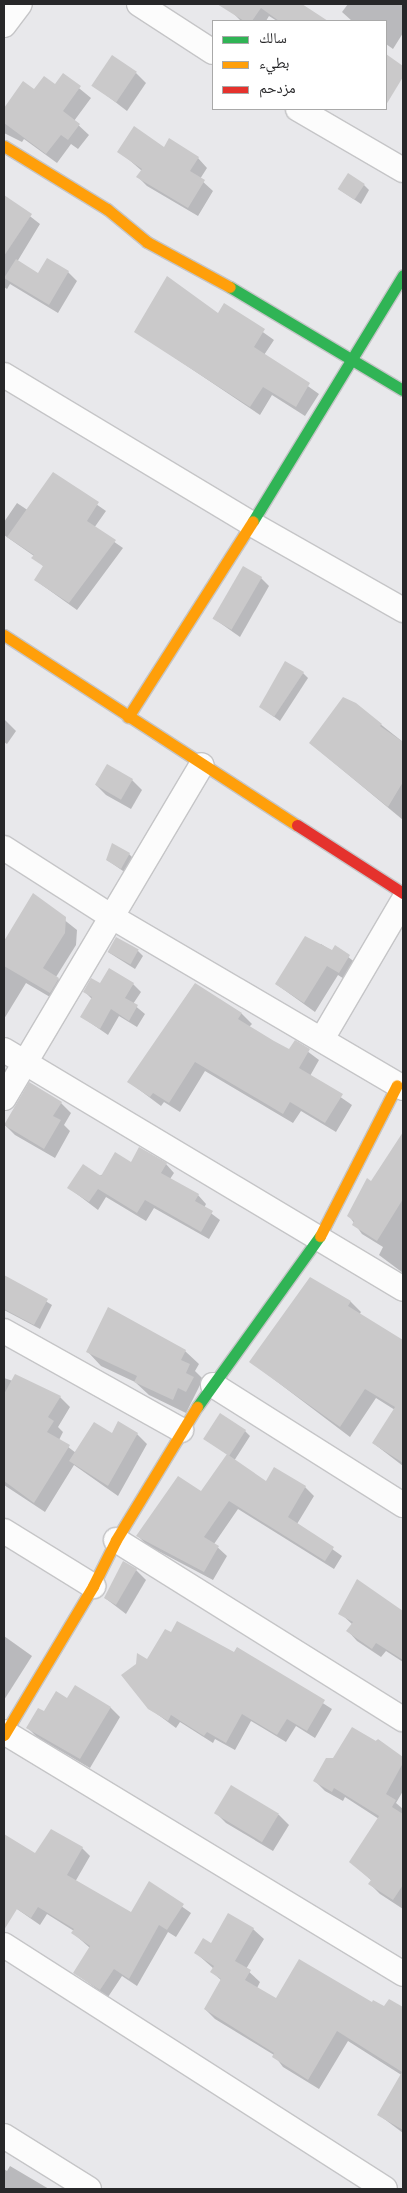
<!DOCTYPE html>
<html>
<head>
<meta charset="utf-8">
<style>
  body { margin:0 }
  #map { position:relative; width:407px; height:2193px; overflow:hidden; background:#e8e8eb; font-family:Montserrat,"Noto Naskh Arabic",sans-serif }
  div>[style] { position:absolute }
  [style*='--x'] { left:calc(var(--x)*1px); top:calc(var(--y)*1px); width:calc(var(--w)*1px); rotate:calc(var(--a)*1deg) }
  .shadow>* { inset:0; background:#0003 }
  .building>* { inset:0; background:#cac9ca; transform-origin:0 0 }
  .roads { filter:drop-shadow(1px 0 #c5c5c7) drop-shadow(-1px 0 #c5c5c7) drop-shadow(0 1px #c5c5c7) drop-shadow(0 -1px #c5c5c7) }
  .street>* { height:24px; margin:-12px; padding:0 12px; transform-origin:12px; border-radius:12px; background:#fcfcfc }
  .fast>* { height:11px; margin:-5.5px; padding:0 5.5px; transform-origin:5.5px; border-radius:5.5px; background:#30b455 }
  .slow>* { height:11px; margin:-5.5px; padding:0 5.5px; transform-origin:5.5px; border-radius:5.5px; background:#ff9f0a }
  .jam>* { height:11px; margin:-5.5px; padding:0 5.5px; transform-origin:5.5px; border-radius:5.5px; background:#e5322d }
  span { translate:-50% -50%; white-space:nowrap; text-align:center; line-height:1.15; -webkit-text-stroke:4.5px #fff; paint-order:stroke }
  .frame { position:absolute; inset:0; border:5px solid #272729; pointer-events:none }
  .legend { position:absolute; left:212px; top:20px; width:175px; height:90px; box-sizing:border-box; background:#fff; border:1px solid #a9a9a9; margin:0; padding:6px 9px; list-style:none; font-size:15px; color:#272729 }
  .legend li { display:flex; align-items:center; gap:10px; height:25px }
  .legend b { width:25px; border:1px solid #a9a9a9 }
</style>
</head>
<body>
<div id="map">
  <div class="shadow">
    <i style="clip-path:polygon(241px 4px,300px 4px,307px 11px,300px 21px,277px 21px,269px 16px,266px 21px,241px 21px,234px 14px)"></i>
    <i style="clip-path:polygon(348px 4px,403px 4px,403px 33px,393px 49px,386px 44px,386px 21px,352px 21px,342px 12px)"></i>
    <i style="clip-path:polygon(136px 73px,146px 83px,127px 111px,93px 85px)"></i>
    <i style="clip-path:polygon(63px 75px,91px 98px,74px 121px,89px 135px,78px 149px,71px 144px,57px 163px,24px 139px,22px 142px,4px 133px,4px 111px,23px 82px,35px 91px,55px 86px)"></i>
    <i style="clip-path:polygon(119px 151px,198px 158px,207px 168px,200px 179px,213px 191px,198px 216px,147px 186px,138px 177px,142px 171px)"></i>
    <i style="clip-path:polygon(364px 185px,369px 190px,361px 204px,340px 190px)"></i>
    <i style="clip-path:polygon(4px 196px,40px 224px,17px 262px,38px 274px,68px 272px,77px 281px,58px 313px,10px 284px,7px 289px,4px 287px)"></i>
    <i style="clip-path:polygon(225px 305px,274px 340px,264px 355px,319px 394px,305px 416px,272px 395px,260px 415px,135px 331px,218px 315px)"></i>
    <i style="clip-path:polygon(53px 474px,106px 511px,94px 528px,123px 548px,77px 610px,35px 580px,44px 567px,34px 556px,4px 535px,4px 522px,17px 503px,29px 511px)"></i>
    <i style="clip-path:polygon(261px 578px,269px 586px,240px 637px,213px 618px)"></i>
    <i style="clip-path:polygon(303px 673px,308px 678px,280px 721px,266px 711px)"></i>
    <i style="clip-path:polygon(355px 704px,403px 742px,403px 820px,310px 743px)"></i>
    <i style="clip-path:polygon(4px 719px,16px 731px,7px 744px,4px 742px)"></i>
    <i style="clip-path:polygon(132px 780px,142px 790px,131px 809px,106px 795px,96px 785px)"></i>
    <i style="clip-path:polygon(129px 854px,134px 859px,126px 873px,107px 860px)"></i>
    <i style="clip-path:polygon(33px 895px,77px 930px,76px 945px,56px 977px,70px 990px,62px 1004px,26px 983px,4px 1019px,4px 943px)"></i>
    <i style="clip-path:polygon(321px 944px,332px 951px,335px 947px,360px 966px,349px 982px,338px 975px,315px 1012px,276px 984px)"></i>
    <i style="clip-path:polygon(138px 951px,143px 956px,135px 969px,108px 952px)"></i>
    <i style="clip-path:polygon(133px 984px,141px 992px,133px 1004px,145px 1014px,137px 1027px,119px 1016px,108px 1035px,82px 1017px,92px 999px,85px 992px,101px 985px)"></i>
    <i style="clip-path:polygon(195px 984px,242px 1014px,252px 1024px,249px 1027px,290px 1051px,295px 1042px,319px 1060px,310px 1076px,352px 1105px,336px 1132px,301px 1111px,293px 1123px,205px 1071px,180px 1112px,164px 1102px,161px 1106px,129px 1082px)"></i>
    <i style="clip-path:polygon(61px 1103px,71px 1113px,64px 1125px,70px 1131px,55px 1158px,15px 1135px,5px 1125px)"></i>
    <i style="clip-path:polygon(403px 1134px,403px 1273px,379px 1255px,383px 1247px,362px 1234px,349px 1216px)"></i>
    <i style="clip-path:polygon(131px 1163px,166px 1164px,174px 1173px,170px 1179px,198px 1195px,206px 1204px,204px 1208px,220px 1220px,209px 1239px,154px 1208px,146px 1221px,106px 1197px,98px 1210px,69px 1188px)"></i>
    <i style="clip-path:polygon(310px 1278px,351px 1302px,361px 1312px,359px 1315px,403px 1342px,403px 1466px,373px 1443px,395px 1410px,376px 1398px,350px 1437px,251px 1362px)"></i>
    <i style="clip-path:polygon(9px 1279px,52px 1305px,40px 1329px,4px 1310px,4px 1288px)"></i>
    <i style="clip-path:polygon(185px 1351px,199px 1364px,195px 1371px,203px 1379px,186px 1413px,149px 1395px,135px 1382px,101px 1366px,88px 1352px)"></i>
    <i style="clip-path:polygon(4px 1378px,60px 1397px,70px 1407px,58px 1427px,63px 1432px,59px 1440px,76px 1453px,113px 1434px,137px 1434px,147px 1444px,118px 1496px,74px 1465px,45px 1512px,4px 1485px,4px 1432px,7px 1426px,4px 1424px)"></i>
    <i style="clip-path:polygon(245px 1431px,250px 1436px,234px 1461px,266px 1483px,305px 1487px,314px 1496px,297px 1524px,342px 1556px,334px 1569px,238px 1509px,214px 1544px,227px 1556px,213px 1580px,147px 1545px,138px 1536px,201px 1493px,228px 1455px,206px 1439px)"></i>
    <i style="clip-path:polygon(136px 1570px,146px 1580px,126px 1614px,105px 1598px)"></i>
    <i style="clip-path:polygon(399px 1610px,403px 1614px,403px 1662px,386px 1651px,381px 1657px,357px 1641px,348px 1631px,353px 1625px,340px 1613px)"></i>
    <i style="clip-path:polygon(4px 1636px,32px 1656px,4px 1700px)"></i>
    <i style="clip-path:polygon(237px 1648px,332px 1709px,315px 1738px,296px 1726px,286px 1742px,251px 1721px,235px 1750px,215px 1739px,213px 1743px,180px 1722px,176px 1728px,149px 1708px,147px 1660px,234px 1653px)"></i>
    <i style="clip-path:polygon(75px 1687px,111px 1708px,120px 1717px,90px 1768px,37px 1737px,28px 1728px,44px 1713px,68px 1699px)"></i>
    <i style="clip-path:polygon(378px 1740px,403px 1758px,403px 1791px,396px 1803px,403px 1809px,403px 1909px,380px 1894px,370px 1884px,372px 1881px,351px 1862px,379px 1819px,345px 1797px,343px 1801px,325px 1791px,315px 1781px,334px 1759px)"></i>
    <i style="clip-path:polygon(216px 1813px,279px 1815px,289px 1825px,273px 1851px,226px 1823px)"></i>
    <i style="clip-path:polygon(4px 1836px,35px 1855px,82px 1848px,90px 1856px,75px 1882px,131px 1914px,149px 1883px,191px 1913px,176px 1937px,168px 1932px,137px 1986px,122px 1976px,108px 1997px,75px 1973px,90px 1948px,73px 1933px,74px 1931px,47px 1914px,40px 1925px,4px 1900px,7px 1892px,4px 1890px)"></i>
    <i style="clip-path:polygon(253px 1929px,264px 1939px,246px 1969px,260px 1982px,257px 1988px,276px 2000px,372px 2004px,385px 2008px,390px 2000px,403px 2009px,403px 2076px,348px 2041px,319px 2089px,283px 2067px,274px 2055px,215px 2019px,205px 2009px,222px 1981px,212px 1972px,214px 1969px,196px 1953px)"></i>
    <i style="clip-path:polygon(393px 2090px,403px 2096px,403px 2133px,379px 2115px)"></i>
    <i style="clip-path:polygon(10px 2166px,49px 2189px,4px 2189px,4px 2169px,7px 2171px)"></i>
  </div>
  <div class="building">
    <i style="clip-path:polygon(217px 4px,302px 4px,328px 21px,279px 21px,261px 8px,252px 21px,244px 21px)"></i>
    <i style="clip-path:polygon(386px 54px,403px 66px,403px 77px,386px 105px)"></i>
    <i style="left:112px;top:55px;width:30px;height:37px;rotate:34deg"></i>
    <i style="clip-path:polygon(63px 73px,81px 86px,63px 111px,80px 124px,68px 140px,61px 135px,46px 154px,4px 123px,4px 108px,23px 81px,34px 89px,44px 76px,55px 84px)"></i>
    <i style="clip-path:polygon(134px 126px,164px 147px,169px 138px,199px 157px,190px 171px,205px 180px,188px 208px,136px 177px,142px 169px,117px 152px)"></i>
    <i style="left:348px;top:173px;width:20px;height:19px;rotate:33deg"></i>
    <i style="clip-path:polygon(4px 195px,32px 214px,4px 256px)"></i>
    <i style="clip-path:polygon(47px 258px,69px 271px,49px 305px,4px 278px,16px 259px,38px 273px)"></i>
    <i style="clip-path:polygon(167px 276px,218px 313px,224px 303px,265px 329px,254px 347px,310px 383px,296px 407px,263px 387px,250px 407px,134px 332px)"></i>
    <i style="clip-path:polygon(53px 472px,99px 502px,87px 521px,116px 540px,69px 603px,34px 580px,43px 566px,31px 558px,34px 555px,7px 537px)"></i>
    <i style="left:243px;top:566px;width:22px;height:61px;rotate:30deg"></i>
    <i style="clip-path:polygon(285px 661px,304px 672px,274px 717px,259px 707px)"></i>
    <i style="clip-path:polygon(343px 697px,356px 703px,382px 724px,380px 726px,403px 742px,403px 782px,388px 807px,309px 743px)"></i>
    <i style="left:107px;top:764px;width:30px;height:24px;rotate:30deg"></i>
    <i style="clip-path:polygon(112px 843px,130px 853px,121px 869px,106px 860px)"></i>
    <i style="clip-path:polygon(33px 893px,66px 917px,65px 933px,43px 968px,59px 978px,50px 993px,4px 966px,4px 941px)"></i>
    <i style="clip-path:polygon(305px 936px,332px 950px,335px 945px,350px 955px,339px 973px,327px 966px,304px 1003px,275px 984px)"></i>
    <i style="left:116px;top:937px;width:26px;height:17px;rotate:29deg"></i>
    <i style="clip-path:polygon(109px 968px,134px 983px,125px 998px,138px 1005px,129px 1021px,111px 1009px,100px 1029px,80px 1017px,92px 997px,83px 992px,91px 978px,100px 983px)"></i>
    <i style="clip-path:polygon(195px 983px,242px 1013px,238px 1019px,274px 1041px,289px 1049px,295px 1040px,310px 1049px,299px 1068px,343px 1094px,325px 1123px,290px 1102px,283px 1114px,195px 1062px,169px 1103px,153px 1093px,150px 1097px,127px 1082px)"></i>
    <i style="clip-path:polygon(29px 1082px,62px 1102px,53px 1116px,61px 1120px,44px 1149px,4px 1125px)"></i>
    <i style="clip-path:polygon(403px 1132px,403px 1199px,377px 1241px,352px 1225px,354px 1221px,347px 1216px,367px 1178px,371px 1181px)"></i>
    <i style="clip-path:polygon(139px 1147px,167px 1163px,161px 1173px,199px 1194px,195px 1201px,213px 1211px,201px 1232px,145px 1200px,137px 1213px,98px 1189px,89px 1202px,67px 1188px,83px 1164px,101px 1176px,115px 1152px,131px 1162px)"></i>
    <i style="clip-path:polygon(4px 1275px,48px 1299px,34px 1325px,4px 1309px)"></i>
    <i style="clip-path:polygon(310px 1277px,351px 1301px,348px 1306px,403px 1340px,403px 1463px,372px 1443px,395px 1407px,365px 1389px,340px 1427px,249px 1362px)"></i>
    <i style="clip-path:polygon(108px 1307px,186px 1350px,181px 1360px,190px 1364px,186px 1373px,194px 1377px,186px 1392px,178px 1388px,173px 1400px,134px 1382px,137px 1376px,86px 1352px)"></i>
    <i style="clip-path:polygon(15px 1374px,61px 1396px,48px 1417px,54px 1421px,47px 1432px,70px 1445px,34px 1503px,4px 1481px,4px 1394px)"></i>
    <i style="left:220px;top:1413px;width:31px;height:31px;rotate:33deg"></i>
    <i style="clip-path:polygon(118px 1421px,138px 1433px,108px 1486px,69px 1461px,94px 1422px,112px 1433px)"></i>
    <i style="clip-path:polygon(227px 1454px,266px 1481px,274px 1467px,306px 1486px,288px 1517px,334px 1547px,325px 1561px,229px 1501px,204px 1537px,219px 1546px,204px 1572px,136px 1536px,178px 1476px,201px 1491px)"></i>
    <i style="clip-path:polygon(123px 1561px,137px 1569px,116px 1605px,104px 1598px)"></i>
    <i style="clip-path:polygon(357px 1579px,403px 1611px,403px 1660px,376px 1643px,372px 1649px,346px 1631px,353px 1622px,338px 1614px)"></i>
    <i style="clip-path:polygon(177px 1621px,234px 1652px,237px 1647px,325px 1700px,307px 1731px,287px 1719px,277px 1735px,242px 1714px,226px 1743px,207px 1732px,204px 1736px,171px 1715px,168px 1721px,148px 1709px,121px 1675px,136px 1664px,137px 1653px,147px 1659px,165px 1629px,171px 1632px)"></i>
    <i style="clip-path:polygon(75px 1685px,111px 1707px,80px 1759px,26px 1728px,38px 1708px,44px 1711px,56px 1691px,67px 1698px)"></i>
    <i style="clip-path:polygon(352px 1727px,376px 1741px,378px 1739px,403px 1757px,403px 1763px,386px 1794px,396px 1800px,392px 1807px,403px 1814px,403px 1885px,393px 1900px,368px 1884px,371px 1880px,349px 1862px,379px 1816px,334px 1788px,332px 1792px,313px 1781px,326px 1758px,333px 1758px)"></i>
    <i style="left:231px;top:1785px;width:56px;height:33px;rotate:31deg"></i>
    <i style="clip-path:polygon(51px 1829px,83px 1847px,67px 1875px,131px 1912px,149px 1881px,184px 1904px,167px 1930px,159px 1925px,129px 1979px,114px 1969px,100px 1990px,73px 1973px,90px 1946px,71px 1933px,74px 1929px,38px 1907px,31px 1918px,17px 1909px,4px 1930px,4px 1834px,35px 1853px)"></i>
    <i style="clip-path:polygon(228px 1913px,254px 1928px,235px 1961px,251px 1970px,245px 1980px,276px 1998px,299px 1959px,372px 2002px,373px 2000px,384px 2006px,389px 1999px,403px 2007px,403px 2130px,377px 2115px,402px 2072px,337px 2031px,308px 2080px,272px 2057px,274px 2053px,204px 2009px,221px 1979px,210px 1972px,214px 1966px,194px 1953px,203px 1938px,211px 1943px)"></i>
  </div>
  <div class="roads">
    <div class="street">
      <i style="--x:139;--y:4;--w:88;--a:33"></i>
      <i style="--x:4;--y:25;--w:26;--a:-53"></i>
      <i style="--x:298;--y:109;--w:121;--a:30.2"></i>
      <i style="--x:4;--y:375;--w:287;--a:31"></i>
      <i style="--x:250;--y:523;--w:176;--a:29.6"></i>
      <i style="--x:4;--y:848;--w:128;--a:32.6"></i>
      <i style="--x:112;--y:917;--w:338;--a:30.4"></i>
      <i style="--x:322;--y:1039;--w:160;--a:-59.6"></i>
      <i style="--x:4;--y:1050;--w:465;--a:30.9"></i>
      <i style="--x:4;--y:1098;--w:387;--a:-59.3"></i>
      <i style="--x:4;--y:1331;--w:203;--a:29.2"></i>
      <i style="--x:213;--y:1385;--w:225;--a:32.3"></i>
      <i style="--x:4;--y:1531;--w:105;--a:31.7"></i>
      <i style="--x:116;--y:1540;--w:338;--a:32"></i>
      <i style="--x:4;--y:1732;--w:467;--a:31.2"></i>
      <i style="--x:4;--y:1945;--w:452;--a:32.6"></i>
      <i style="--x:4;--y:2136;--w:100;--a:31.9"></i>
    </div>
    <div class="fast">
      <i style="--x:230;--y:287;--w:201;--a:30.8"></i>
      <i style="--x:253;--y:521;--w:288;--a:-58.6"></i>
      <i style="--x:197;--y:1407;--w:211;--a:-54.3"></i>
    </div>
    <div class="slow">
      <i style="--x:4;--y:146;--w:121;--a:31.5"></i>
      <i style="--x:107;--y:209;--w:52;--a:39.5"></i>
      <i style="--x:147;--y:242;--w:94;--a:28.5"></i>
      <i style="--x:4;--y:635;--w:349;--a:33"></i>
      <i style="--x:128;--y:717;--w:232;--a:-57.5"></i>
      <i style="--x:320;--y:1236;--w:169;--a:-63"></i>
      <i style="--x:4;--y:1735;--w:174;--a:-59.1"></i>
      <i style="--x:93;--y:1586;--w:51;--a:-63.4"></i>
      <i style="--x:116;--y:1540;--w:156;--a:-58.7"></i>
    </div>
    <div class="jam">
      <i style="--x:297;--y:825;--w:126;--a:32.7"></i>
    </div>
  </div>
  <div class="frame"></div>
  <ul class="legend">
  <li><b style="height:6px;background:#30b455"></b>سالك</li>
  <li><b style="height:6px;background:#ff9f0a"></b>بطيء</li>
  <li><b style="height:6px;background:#e5322d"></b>مزدحم</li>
  </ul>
</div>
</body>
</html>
